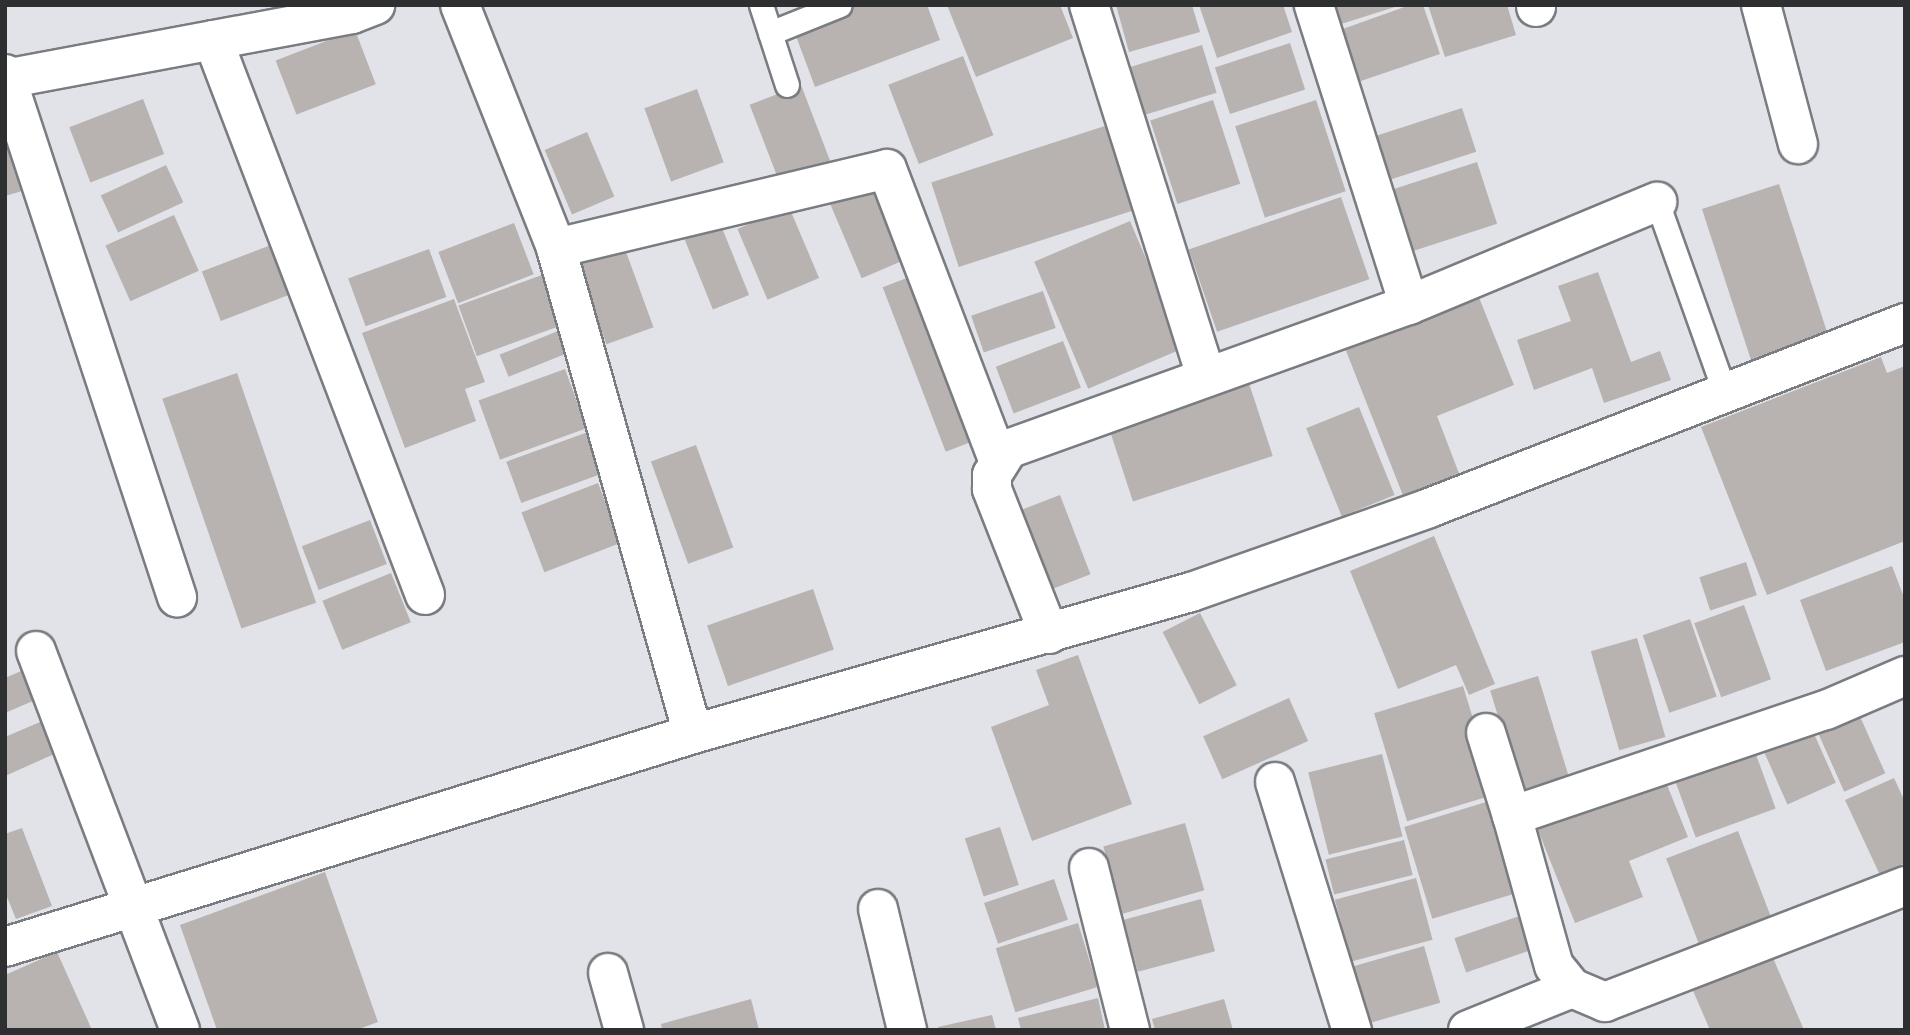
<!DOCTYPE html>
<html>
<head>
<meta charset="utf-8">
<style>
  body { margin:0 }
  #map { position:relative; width:1910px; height:1035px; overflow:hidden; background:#e1e3e8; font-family:"DejaVu Sans",sans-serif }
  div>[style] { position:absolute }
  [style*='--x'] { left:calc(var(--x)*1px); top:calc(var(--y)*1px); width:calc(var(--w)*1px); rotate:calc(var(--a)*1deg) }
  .building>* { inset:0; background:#b8b2b0; transform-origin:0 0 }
  .roads { filter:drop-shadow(2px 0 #797c80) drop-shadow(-2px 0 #797c80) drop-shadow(0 2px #797c80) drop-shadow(0 -2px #797c80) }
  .lane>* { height:23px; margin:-11.5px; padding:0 11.5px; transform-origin:11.5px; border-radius:11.5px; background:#fff }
  .street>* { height:38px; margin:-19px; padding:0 19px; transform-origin:19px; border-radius:19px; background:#fff }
  .secondary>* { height:38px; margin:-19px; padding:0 19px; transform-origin:19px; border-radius:19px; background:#fff }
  span { translate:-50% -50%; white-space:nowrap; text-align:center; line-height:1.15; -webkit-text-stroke:6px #eef1f5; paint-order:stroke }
  .frame { position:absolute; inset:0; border:7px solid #2e2f31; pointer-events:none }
</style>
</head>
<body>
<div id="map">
  <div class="building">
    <i style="clip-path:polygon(854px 5px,927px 5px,940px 40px,815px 87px,793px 28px)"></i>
    <i style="clip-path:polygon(947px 5px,1060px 5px,1073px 38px,976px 77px)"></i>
    <i style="clip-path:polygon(1116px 5px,1192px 5px,1200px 32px,1129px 52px)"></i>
    <i style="clip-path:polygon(1199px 5px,1283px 5px,1292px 32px,1217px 58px)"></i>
    <i style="clip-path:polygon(1331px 5px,1398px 5px,1398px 6px,1338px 25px)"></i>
    <i style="clip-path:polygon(1410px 5px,1423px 5px,1440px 54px,1358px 82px,1340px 30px)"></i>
    <i style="clip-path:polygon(1428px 5px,1507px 5px,1516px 35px,1445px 57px)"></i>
    <i style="left:355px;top:30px;width:58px;height:85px;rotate:69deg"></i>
    <i style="left:1290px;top:43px;width:49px;height:79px;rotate:72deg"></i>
    <i style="left:1202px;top:45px;width:50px;height:80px;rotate:73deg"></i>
    <i style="left:963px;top:56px;width:85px;height:80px;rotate:69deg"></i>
    <i style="left:801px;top:85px;width:86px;height:55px;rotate:69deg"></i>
    <i style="left:697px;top:89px;width:78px;height:56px;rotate:70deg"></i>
    <i style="left:143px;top:99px;width:59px;height:79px;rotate:69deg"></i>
    <i style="left:1213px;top:100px;width:88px;height:66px;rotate:72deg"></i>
    <i style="left:1316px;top:100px;width:96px;height:85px;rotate:72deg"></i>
    <i style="left:1462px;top:108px;width:46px;height:90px;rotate:72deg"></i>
    <i style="clip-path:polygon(5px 119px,36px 187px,5px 196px)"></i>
    <i style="left:1111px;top:124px;width:89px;height:189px;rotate:72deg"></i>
    <i style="left:587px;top:132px;width:70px;height:46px;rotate:67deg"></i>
    <i style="left:1477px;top:162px;width:65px;height:89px;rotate:72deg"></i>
    <i style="left:166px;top:165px;width:41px;height:72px;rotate:65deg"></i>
    <i style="left:882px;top:175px;width:87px;height:59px;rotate:67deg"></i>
    <i style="left:1779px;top:184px;width:166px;height:81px;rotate:72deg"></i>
    <i style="left:1341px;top:197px;width:87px;height:161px;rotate:71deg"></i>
    <i style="left:789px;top:207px;width:77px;height:56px;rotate:67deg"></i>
    <i style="left:174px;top:215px;width:61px;height:75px;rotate:66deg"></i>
    <i style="left:718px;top:218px;width:83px;height:39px;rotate:68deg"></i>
    <i style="left:1130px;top:221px;width:138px;height:104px;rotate:67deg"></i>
    <i style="left:514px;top:223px;width:55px;height:81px;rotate:69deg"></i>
    <i style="left:621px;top:238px;width:95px;height:50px;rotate:70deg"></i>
    <i style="left:284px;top:240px;width:53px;height:88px;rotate:69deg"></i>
    <i style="left:429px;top:249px;width:51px;height:86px;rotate:70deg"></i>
    <i style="clip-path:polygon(1598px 272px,1631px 362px,1660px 351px,1671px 380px,1604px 403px,1592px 368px,1534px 390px,1517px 340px,1571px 321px,1558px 286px)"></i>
    <i style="left:920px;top:273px;width:176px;height:40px;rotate:69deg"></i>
    <i style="left:542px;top:275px;width:54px;height:89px;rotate:70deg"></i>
    <i style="clip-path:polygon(1474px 285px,1514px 385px,1437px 416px,1460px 476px,1404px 498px,1341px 338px)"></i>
    <i style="left:1043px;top:291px;width:39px;height:76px;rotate:71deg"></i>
    <i style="clip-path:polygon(454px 299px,485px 382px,465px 389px,476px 421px,405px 448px,362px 333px)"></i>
    <i style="left:558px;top:331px;width:24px;height:63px;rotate:68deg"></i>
    <i style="left:1063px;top:341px;width:50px;height:72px;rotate:69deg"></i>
    <i style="clip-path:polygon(1881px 357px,1887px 373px,1905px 366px,1905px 541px,1767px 595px,1701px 427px)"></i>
    <i style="left:565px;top:369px;width:63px;height:92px;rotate:70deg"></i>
    <i style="left:237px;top:373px;width:243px;height:79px;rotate:71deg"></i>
    <i style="left:1248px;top:380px;width:80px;height:147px;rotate:72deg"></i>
    <i style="left:1359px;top:407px;width:95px;height:57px;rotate:68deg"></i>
    <i style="left:588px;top:432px;width:44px;height:87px;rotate:70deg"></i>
    <i style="left:696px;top:445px;width:109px;height:48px;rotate:70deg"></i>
    <i style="left:598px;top:483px;width:64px;height:82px;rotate:69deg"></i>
    <i style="left:1060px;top:495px;width:85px;height:41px;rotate:69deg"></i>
    <i style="left:370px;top:520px;width:47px;height:73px;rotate:69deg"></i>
    <i style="clip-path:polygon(1434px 536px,1495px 684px,1469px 695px,1456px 665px,1398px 689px,1350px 571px)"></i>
    <i style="left:1746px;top:562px;width:35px;height:49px;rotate:72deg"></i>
    <i style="clip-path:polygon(1892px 566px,1905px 600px,1905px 642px,1826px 671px,1800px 600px)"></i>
    <i style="left:391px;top:573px;width:53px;height:74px;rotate:68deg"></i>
    <i style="left:813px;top:589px;width:64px;height:112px;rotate:71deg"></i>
    <i style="left:1744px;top:605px;width:79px;height:53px;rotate:70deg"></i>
    <i style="left:1200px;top:613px;width:81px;height:42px;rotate:63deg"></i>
    <i style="left:1690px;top:619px;width:82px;height:50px;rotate:71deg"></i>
    <i style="left:1637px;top:638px;width:103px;height:48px;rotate:74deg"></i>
    <i style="clip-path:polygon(1078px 655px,1132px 804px,1032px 841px,991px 727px,1049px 705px,1036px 670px)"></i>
    <i style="clip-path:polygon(28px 668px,42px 697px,5px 713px,5px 678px)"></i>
    <i style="left:1538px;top:676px;width:104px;height:50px;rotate:73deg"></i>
    <i style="left:1463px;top:686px;width:113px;height:93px;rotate:73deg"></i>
    <i style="left:1289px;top:698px;width:47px;height:94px;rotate:66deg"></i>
    <i style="left:1854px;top:703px;width:77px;height:45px;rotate:66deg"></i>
    <i style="left:1807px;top:718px;width:71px;height:53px;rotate:66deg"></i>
    <i style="clip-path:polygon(47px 719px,61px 751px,5px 776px,5px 737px)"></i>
    <i style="left:1750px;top:738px;width:75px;height:85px;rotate:70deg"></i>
    <i style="left:1382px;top:754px;width:85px;height:76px;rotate:76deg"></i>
    <i style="clip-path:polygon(1661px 770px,1688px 837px,1629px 861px,1643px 897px,1575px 923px,1534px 820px)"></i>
    <i style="clip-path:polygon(1894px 778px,1905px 802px,1905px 863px,1880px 875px,1845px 800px)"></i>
    <i style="left:1496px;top:799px;width:96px;height:96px;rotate:73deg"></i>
    <i style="left:1185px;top:823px;width:70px;height:85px;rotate:74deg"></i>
    <i style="left:1000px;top:827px;width:61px;height:37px;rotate:72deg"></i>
    <i style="clip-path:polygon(22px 828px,52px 906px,16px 919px,5px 892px,5px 834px)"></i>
    <i style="left:1738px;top:831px;width:91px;height:77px;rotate:69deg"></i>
    <i style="left:1404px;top:840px;width:36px;height:81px;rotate:76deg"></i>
    <i style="clip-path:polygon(325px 872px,378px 1022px,356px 1030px,217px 1030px,180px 925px)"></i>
    <i style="left:1416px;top:878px;width:64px;height:84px;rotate:75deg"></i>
    <i style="left:1054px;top:879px;width:43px;height:74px;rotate:71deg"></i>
    <i style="left:1201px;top:899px;width:54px;height:80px;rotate:75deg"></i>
    <i style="left:1531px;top:912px;width:36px;height:81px;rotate:71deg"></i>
    <i style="left:1078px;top:923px;width:67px;height:86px;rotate:73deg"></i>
    <i style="clip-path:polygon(1767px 944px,1804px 1030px,1710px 1030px,1688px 979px)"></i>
    <i style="left:1424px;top:946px;width:59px;height:75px;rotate:74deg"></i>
    <i style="clip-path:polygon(57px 952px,92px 1030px,5px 1030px,5px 975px)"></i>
    <i style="clip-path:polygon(1098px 998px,1105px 1030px,1021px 1030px,1018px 1018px)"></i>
    <i style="clip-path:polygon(751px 999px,759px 1030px,662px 1030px,661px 1024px)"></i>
    <i style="clip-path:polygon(1224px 999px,1233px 1030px,1155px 1030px,1152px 1019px)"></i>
    <i style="clip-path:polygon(992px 1015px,996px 1030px,939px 1030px,938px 1027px)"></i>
  </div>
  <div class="roads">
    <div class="lane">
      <i style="--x:761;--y:5;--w:84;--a:72"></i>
      <i style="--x:770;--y:33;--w:75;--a:-21.8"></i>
      <i style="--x:1657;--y:202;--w:203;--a:70.4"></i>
    </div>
    <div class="street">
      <i style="--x:460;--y:5;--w:261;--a:68.4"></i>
      <i style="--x:556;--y:248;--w:505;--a:74.26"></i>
      <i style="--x:1089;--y:5;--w:389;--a:72.5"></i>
      <i style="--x:1536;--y:5;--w:2;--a:90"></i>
      <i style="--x:1761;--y:5;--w:144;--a:75.1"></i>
      <i style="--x:213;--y:40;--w:594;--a:69.09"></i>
      <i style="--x:5;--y:74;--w:551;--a:71.8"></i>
      <i style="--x:556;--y:248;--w:340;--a:-13.4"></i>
      <i style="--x:887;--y:169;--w:314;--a:69.1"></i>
      <i style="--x:1409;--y:305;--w:269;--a:-22.6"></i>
      <i style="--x:1049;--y:634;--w:156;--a:-111.5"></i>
      <i style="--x:992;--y:489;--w:14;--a:-90"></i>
      <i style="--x:992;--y:475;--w:31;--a:-58"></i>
      <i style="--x:1008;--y:449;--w:426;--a:-19.8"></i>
      <i style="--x:1409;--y:305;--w:315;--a:-107.6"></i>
      <i style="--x:36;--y:651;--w:405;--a:69.2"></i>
      <i style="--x:1486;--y:733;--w:87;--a:72.6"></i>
      <i style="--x:1275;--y:782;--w:260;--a:72.8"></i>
      <i style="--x:1089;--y:868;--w:167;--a:75.8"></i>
      <i style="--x:878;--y:909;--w:124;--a:76.5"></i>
      <i style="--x:5;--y:947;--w:720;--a:-17.2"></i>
      <i style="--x:693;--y:734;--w:518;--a:-15.92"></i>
      <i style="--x:1191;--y:592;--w:252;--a:-19.4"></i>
      <i style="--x:1429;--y:508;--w:511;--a:-21.24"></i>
      <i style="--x:608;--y:973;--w:59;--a:74.3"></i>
      <i style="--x:1572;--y:988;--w:28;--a:-129"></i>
      <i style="--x:1554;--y:966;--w:156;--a:-105.6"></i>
      <i style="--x:1512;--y:816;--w:331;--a:-18.7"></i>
      <i style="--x:1826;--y:710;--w:86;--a:-23.3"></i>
      <i style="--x:1468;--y:1030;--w:112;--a:-22"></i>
      <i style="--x:1572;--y:988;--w:36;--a:23"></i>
      <i style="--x:1605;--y:1002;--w:322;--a:-21.1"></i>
    </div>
    <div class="secondary">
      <i style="--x:5;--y:79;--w:353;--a:-10.6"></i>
      <i style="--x:352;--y:14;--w:25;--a:-21"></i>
    </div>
  </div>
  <div class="frame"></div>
</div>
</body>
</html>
